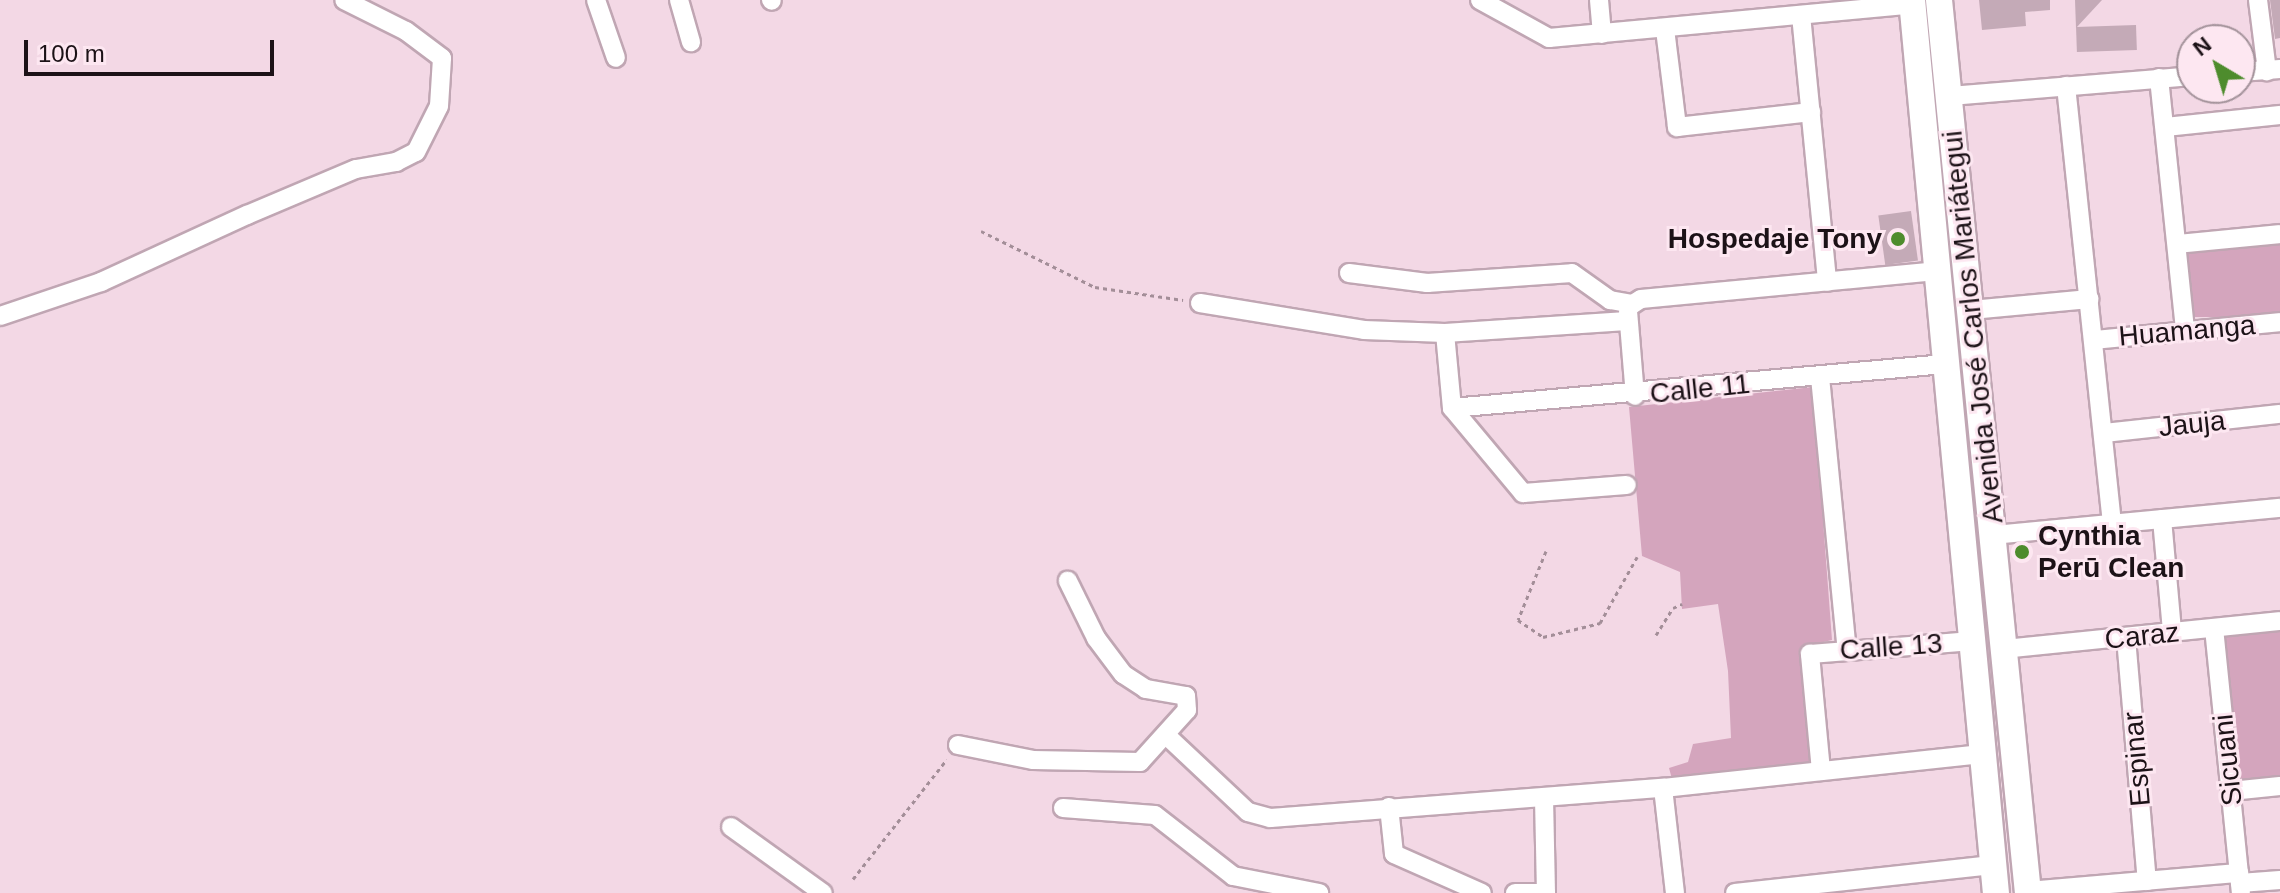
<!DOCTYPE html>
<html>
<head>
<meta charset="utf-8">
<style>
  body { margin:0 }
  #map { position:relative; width:2280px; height:893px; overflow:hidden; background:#f3d8e5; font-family:Helvetica,sans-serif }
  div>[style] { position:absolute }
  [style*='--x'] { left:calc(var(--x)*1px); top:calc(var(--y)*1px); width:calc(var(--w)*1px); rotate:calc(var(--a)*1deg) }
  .green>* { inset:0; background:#d4a5bd; transform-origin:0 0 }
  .building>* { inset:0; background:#c4aab7; transform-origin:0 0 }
  .path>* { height:3px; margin-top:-1.5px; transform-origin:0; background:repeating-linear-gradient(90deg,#a38e98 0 4px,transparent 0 8px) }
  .roads { filter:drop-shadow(2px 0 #c0a6b3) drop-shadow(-2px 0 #c0a6b3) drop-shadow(0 2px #c0a6b3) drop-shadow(0 -2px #c0a6b3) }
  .minor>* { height:18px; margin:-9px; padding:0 9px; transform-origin:9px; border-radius:9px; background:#fff }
  .secondary>* { height:26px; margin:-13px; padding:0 13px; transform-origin:13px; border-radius:13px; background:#fff }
  .dots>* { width:22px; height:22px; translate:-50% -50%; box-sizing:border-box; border:4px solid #fde7f1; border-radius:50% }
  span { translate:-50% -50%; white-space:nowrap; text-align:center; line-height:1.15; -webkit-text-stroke:6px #fde7f1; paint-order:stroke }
  .poi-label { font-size:28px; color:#1c1217; font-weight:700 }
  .right { translate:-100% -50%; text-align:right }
  .left { translate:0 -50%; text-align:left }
  .street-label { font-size:28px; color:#1c1217 }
  .north { position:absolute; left:2176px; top:24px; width:80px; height:80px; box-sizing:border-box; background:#fde7f1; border:2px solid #a3929a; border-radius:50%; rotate:322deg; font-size:22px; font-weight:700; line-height:32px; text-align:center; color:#1c1217 }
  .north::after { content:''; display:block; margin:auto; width:28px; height:36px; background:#4e8c2d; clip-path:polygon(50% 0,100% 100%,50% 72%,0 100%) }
  .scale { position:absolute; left:24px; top:40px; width:250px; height:36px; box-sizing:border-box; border:4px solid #1c1217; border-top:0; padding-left:10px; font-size:24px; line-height:28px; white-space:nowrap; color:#1c1217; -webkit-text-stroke:6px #fde7f1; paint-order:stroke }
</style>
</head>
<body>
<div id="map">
  <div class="green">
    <i style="left:2280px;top:240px;width:77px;height:99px;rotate:90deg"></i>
    <i style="clip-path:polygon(1813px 387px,1832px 640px,1802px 647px,1814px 763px,1672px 779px,1669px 768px,1688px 762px,1693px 744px,1731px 738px,1728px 671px,1718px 604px,1682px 609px,1680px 572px,1642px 556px,1629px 407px)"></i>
    <i style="clip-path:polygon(2280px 625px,2280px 782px,2233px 787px,2218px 631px)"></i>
  </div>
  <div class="building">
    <i style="clip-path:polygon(1979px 0,2050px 0,2050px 10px,2025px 12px,2026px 26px,1982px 30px)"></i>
    <i style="clip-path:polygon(2075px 0,2102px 0,2076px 28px)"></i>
    <i style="clip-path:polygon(2270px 0,2280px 0,2280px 38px,2275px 39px)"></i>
    <i style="left:2136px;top:25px;width:25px;height:60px;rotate:88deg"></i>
    <i style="left:1911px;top:211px;width:50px;height:33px;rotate:82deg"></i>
  </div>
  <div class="path">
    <i style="--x:981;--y:231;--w:127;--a:26.2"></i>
    <i style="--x:1095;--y:287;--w:89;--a:8.4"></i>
    <i style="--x:1546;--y:551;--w:74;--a:112.1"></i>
    <i style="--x:1518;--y:620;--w:30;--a:34"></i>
    <i style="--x:1543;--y:637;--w:59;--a:-13.8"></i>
    <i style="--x:1600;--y:623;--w:76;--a:-60.7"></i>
    <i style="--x:1656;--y:635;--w:32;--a:-58"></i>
    <i style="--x:1673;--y:608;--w:10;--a:-24"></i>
    <i style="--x:853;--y:879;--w:152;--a:-51.9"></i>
  </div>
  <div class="roads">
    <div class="minor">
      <i style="--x:596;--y:0;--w:61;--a:71"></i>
      <i style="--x:679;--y:0;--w:44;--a:74.1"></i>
      <i style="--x:771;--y:0;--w:1;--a:45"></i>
      <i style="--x:1480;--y:0;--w:79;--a:28.8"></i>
      <i style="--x:1549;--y:38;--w:366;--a:-5.3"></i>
      <i style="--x:1599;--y:0;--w:34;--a:85"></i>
      <i style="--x:2258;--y:0;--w:72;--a:82.8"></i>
      <i style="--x:1801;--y:15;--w:268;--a:84.4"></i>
      <i style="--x:1665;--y:29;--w:99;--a:83"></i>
      <i style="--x:1677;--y:127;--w:135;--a:-6.4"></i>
      <i style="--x:2240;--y:72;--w:40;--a:-4.3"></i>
      <i style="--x:2159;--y:78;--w:254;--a:84.1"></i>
      <i style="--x:2066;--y:86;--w:440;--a:84"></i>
      <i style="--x:1950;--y:96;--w:243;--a:-4.7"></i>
      <i style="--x:2165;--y:127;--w:116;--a:-6"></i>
      <i style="--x:2177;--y:244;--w:103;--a:-5.5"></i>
      <i style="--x:1349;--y:273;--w:79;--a:7.3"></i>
      <i style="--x:1427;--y:283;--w:145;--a:-3.9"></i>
      <i style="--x:1572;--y:273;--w:47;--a:35.4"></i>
      <i style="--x:1610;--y:300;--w:23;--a:10"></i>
      <i style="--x:1633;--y:304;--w:9;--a:-32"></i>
      <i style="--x:1641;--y:299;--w:299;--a:-5.4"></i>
      <i style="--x:1200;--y:303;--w:166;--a:9.3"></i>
      <i style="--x:1364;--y:330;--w:81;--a:2.1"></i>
      <i style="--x:1445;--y:333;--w:182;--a:-3.8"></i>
      <i style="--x:1971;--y:310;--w:119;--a:-5.3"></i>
      <i style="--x:1628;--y:311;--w:85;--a:85.3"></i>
      <i style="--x:0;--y:316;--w:107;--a:-18.6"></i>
      <i style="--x:101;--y:282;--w:161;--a:-24.7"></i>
      <i style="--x:247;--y:215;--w:118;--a:-22.9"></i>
      <i style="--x:356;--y:169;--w:41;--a:-9.9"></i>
      <i style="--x:396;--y:162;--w:22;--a:-27"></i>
      <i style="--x:416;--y:152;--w:51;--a:-63.4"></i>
      <i style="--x:439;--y:106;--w:48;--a:-86.4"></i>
      <i style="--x:442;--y:58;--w:45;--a:-143.1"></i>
      <i style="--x:406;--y:31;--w:69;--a:-153.4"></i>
      <i style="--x:1445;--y:333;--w:75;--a:84.7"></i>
      <i style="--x:1452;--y:408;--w:111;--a:50.1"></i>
      <i style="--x:1523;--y:493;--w:104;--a:-4.4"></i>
      <i style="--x:2094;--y:340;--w:187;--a:-5.5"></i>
      <i style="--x:1820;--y:377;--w:274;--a:84.4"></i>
      <i style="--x:1452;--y:408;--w:499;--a:-5.1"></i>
      <i style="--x:2104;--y:433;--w:177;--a:-6.2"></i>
      <i style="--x:2162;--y:519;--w:113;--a:84.9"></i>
      <i style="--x:1993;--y:535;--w:288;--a:-5.4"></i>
      <i style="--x:2214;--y:628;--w:266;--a:84.2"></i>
      <i style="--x:2126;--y:638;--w:244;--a:85.1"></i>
      <i style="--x:2004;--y:649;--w:277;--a:-5.8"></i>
      <i style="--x:1167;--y:736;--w:111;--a:43.2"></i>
      <i style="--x:1248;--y:812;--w:23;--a:15"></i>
      <i style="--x:1270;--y:818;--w:394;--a:-4.4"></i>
      <i style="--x:1663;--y:788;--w:321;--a:-6.1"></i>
      <i style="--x:958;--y:745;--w:76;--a:11.3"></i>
      <i style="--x:1033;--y:760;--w:107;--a:1.1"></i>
      <i style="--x:1140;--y:762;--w:70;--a:-47.9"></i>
      <i style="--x:1187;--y:710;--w:14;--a:-94"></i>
      <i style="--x:1186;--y:696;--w:41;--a:-170.1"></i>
      <i style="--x:1146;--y:689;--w:27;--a:-147"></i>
      <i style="--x:1123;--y:674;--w:45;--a:-126.9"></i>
      <i style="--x:1096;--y:638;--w:64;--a:-116.2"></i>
      <i style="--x:1821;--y:771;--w:118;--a:-95.4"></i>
      <i style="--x:1810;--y:654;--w:163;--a:-4.6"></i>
      <i style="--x:1663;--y:788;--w:106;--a:83.5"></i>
      <i style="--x:2231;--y:791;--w:49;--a:-5.8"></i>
      <i style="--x:1544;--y:798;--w:95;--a:88.8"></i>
      <i style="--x:1389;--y:807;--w:47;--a:83.9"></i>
      <i style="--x:1394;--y:854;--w:96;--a:23.9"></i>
      <i style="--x:1063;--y:808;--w:92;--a:4.4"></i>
      <i style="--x:1155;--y:815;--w:99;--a:38"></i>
      <i style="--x:1233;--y:876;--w:88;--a:11.2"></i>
      <i style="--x:731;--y:827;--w:113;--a:35.7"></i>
      <i style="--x:2240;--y:883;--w:40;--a:-4.3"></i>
      <i style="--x:2028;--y:891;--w:212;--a:-4.9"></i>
      <i style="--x:1515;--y:893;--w:31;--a:0"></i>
      <i style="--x:1735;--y:893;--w:261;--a:-6.2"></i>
    </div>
    <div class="secondary">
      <i style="--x:1912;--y:0;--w:897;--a:84.63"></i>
      <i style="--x:1939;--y:0;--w:897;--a:84.31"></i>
    </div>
  </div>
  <div class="dots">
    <i style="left:1898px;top:239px;background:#4e8c2d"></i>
    <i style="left:2022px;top:552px;background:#4e8c2d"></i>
  </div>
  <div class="poi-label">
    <span class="right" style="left:1882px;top:239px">Hospedaje Tony</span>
    <span class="left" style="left:2038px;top:552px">Cynthia<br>Perū Clean</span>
  </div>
  <div class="street-label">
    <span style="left:1973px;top:327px;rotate:-96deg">Avenida José Carlos Mariátegui</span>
    <span style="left:2187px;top:331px;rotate:-5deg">Huamanga</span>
    <span style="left:1700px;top:389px;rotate:-6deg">Calle 11</span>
    <span style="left:2192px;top:424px;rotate:-6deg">Jauja</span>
    <span style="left:2142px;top:636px;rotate:-6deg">Caraz</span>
    <span style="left:1891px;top:647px;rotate:-4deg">Calle 13</span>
    <span style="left:2137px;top:759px;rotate:-95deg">Espinar</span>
    <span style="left:2228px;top:760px;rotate:-96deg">Sicuani</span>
  </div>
  <div class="north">N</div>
  <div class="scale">100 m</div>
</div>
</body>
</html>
